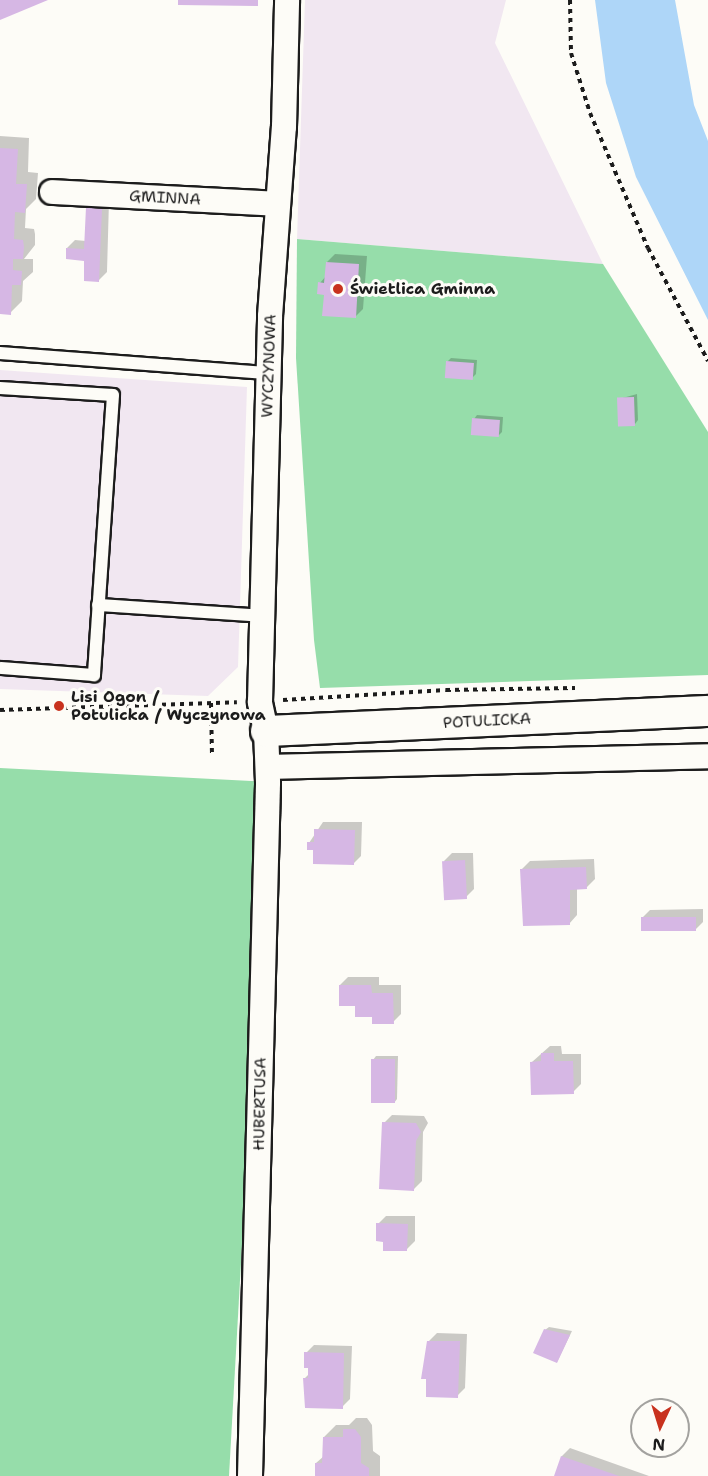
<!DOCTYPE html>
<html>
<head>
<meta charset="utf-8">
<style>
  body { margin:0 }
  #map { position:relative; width:708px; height:1476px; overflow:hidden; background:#fdfcf7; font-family:"Shantell Sans",sans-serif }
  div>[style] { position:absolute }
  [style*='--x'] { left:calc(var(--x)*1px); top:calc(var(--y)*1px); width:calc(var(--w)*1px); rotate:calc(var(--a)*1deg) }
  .built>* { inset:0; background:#f1e7f1 }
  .green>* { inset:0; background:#96ddaa }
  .water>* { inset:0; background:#aed6f8 }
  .shadow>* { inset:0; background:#0003 }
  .building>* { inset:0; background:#d6b7e4; transform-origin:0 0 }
  .path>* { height:4px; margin-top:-2px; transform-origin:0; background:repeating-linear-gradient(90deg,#1c1c1c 0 4.5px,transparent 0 9px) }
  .roads { filter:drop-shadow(2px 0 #1c1c1c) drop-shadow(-2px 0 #1c1c1c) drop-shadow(0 2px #1c1c1c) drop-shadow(0 -2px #1c1c1c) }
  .service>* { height:12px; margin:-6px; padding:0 6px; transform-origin:6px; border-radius:6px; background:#fdfcf7 }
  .minor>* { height:24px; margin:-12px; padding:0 12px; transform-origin:12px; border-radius:12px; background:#fdfcf7 }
  .tertiary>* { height:30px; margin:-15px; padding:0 15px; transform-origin:15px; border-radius:15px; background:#fdfcf7 }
  .dots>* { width:16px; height:16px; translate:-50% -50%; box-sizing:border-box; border:3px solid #fdfcf7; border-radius:50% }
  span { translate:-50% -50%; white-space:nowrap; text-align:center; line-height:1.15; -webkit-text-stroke:6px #fdfcf7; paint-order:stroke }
  .street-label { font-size:16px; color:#1c1c1c }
  .poi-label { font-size:16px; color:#1c1c1c; font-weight:700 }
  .left { translate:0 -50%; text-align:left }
  .north { position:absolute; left:630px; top:1398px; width:60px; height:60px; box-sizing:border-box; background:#fdfcf7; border:2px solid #a3a29f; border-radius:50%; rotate:184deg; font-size:16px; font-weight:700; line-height:24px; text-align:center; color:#1c1c1c }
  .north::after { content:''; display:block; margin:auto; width:21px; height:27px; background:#c8321e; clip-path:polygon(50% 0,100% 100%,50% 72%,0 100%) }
</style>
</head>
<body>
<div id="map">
  <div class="built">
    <i style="clip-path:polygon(305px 0,506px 0,495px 43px,603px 264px,297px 239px)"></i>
    <i style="clip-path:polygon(0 370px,247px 387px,238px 667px,208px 696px,0 689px)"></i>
  </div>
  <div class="green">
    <i style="clip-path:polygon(297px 239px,603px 264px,708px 432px,708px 675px,320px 688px,314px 640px,296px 358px)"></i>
    <i style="clip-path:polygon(0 768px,268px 782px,229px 1476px,0 1476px)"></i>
  </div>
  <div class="water">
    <i style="clip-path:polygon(595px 0,675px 0,694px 105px,708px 141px,708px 320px,636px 177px,606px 83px)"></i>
  </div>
  <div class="shadow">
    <i style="clip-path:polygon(0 136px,29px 138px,28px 172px,38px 173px,36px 199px,26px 209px,25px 228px,34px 229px,35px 234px,35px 245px,24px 259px,33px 259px,33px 272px,23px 281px,22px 301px,10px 313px,0 313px)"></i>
    <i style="clip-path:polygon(95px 200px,109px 201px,107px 272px,99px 280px,86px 259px,67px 248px,75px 240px,86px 241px,87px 208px)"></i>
    <i style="clip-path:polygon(335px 254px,367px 256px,363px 309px,355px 317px,325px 293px,320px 283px,326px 276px,327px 262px)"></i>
    <i style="clip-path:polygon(451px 358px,477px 360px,476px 374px,472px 378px,447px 362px)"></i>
    <i style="clip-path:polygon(637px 394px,638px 420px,635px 424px,619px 399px)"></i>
    <i style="clip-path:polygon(477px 415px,503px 417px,502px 432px,499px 435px,474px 419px)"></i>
    <i style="clip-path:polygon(323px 822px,362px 822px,361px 856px,353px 864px,315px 849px,309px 843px)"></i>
    <i style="clip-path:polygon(452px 853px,473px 853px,474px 889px,466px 897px,444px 861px)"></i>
    <i style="clip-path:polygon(594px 859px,595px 879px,587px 887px,577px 888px,577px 915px,569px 924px,522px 869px,530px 861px)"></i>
    <i style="clip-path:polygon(703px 909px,703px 922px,695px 930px,642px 918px,650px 910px)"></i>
    <i style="clip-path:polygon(348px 977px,379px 977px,379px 985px,401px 985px,401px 1014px,393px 1022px,357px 1005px,340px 985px)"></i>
    <i style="clip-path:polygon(550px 1046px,561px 1046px,562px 1054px,581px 1054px,581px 1084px,573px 1092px,532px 1062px)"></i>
    <i style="clip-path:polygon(376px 1056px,398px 1056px,397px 1099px,394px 1103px,373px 1060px)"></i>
    <i style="clip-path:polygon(392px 1115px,424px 1116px,428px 1123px,423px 1132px,422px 1181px,414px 1189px,384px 1123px)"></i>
    <i style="clip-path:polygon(386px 1216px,415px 1216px,415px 1241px,407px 1249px,378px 1224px)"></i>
    <i style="clip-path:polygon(549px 1327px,572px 1331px,557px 1362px,545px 1330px)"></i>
    <i style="clip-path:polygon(437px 1333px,467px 1334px,465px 1388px,457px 1396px,429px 1341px)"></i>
    <i style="clip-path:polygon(314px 1345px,352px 1346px,350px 1399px,342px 1407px,305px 1378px,309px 1374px,306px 1353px)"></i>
    <i style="clip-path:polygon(356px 1418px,367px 1418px,372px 1425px,373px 1451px,380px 1456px,380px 1476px,316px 1476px,316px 1463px,324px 1456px,324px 1437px,336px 1425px,349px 1425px)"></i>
    <i style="clip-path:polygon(570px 1448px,649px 1476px,555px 1476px,562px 1456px)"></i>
  </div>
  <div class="building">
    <i style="clip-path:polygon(0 0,48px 0,0 20px)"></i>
    <i style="clip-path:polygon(178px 0,258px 0,258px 6px,178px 5px)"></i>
    <i style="clip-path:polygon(0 148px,18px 149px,16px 184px,27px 184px,25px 213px,15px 212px,14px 239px,23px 240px,24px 247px,23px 259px,13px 259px,13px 270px,22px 271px,21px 285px,12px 285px,11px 315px,0 314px)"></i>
    <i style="clip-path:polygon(86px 207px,102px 209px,99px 282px,84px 281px,84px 261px,66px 259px,66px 248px,84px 249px)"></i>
    <i style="clip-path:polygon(326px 262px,359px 264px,356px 318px,322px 316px,324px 295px,317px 294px,318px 282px,324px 283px)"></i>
    <i style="left:446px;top:361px;width:28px;height:17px;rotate:4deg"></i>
    <i style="left:634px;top:397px;width:29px;height:17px;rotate:88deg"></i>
    <i style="left:472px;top:418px;width:28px;height:17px;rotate:4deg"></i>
    <i style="clip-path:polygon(314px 829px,355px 830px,354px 865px,313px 864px,313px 850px,307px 850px,307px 842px,314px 842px)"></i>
    <i style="left:465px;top:860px;width:39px;height:23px;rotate:87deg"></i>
    <i style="clip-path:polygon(586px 867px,587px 889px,570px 890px,570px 925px,523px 926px,520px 869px)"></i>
    <i style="left:696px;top:917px;width:14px;height:55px;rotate:90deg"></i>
    <i style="clip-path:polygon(339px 985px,371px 985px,372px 993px,393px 993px,394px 1024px,372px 1024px,372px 1017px,355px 1017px,355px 1006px,339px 1006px)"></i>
    <i style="clip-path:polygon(541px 1053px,554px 1053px,554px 1061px,573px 1061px,574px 1094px,531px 1095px,530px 1062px,541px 1061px)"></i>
    <i style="left:371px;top:1059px;width:24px;height:44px"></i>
    <i style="clip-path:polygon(382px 1122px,416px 1123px,421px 1132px,416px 1141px,414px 1191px,379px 1189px)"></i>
    <i style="clip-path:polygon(376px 1223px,408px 1224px,407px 1251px,383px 1251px,383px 1242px,376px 1241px)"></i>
    <i style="clip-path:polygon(544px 1329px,570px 1335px,557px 1363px,533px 1353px)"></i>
    <i style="clip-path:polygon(427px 1341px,460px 1341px,458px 1398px,426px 1397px,426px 1379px,421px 1379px)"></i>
    <i style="clip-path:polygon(304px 1352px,344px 1353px,343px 1409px,305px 1408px,303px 1378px,308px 1378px,308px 1368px,304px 1368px)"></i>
    <i style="clip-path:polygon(343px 1429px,355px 1429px,361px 1437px,361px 1463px,369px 1468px,369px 1476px,315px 1476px,315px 1463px,322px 1463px,323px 1437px,343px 1437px)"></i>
    <i style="clip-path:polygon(561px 1456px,619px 1476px,554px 1476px)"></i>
  </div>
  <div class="path">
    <i style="--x:570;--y:0;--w:53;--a:88.9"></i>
    <i style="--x:571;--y:53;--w:63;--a:72.4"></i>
    <i style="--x:590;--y:113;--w:147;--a:66.8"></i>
    <i style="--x:648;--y:248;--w:128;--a:62"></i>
    <i style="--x:283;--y:700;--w:163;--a:-3.5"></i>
    <i style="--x:446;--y:690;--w:129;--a:-0.9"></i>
    <i style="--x:211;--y:703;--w:50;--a:88.9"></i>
    <i style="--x:0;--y:710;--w:237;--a:-1.9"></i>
  </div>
  <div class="roads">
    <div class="service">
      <i style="--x:0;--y:353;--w:270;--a:4.3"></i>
      <i style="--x:0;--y:388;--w:113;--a:3.5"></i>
      <i style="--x:113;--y:395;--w:281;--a:93.9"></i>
      <i style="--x:94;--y:675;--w:94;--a:-175.7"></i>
      <i style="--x:98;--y:605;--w:165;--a:3.8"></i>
    </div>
    <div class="minor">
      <i style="--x:52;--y:192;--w:226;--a:3"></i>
      <i style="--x:268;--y:767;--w:440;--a:-1.4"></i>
      <i style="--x:250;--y:1476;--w:694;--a:-88.51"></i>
      <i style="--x:268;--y:782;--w:51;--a:-92.2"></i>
      <i style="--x:266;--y:731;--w:30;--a:-102"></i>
      <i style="--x:260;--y:702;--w:386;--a:-88.5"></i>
      <i style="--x:270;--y:316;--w:190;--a:-85.8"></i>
      <i style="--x:284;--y:127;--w:127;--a:-88.6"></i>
    </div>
    <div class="tertiary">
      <i style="--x:266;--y:731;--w:442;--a:-2.6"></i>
    </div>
  </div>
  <div class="dots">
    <i style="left:338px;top:289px;background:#c8321e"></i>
    <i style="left:59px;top:706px;background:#c8321e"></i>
  </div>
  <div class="street-label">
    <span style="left:165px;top:198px;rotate:3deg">GMINNA</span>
    <span style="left:269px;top:366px;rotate:-88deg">WYCZYNOWA</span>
    <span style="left:487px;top:721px;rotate:-3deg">POTULICKA</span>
    <span style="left:260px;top:1104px;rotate:-89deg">HUBERTUSA</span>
  </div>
  <div class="poi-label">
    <span class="left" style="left:350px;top:289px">Świetlica Gminna</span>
    <span class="left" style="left:71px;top:706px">Lisi Ogon /<br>Potulicka / Wyczynowa</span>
  </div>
  <div class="north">N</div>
</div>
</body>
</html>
